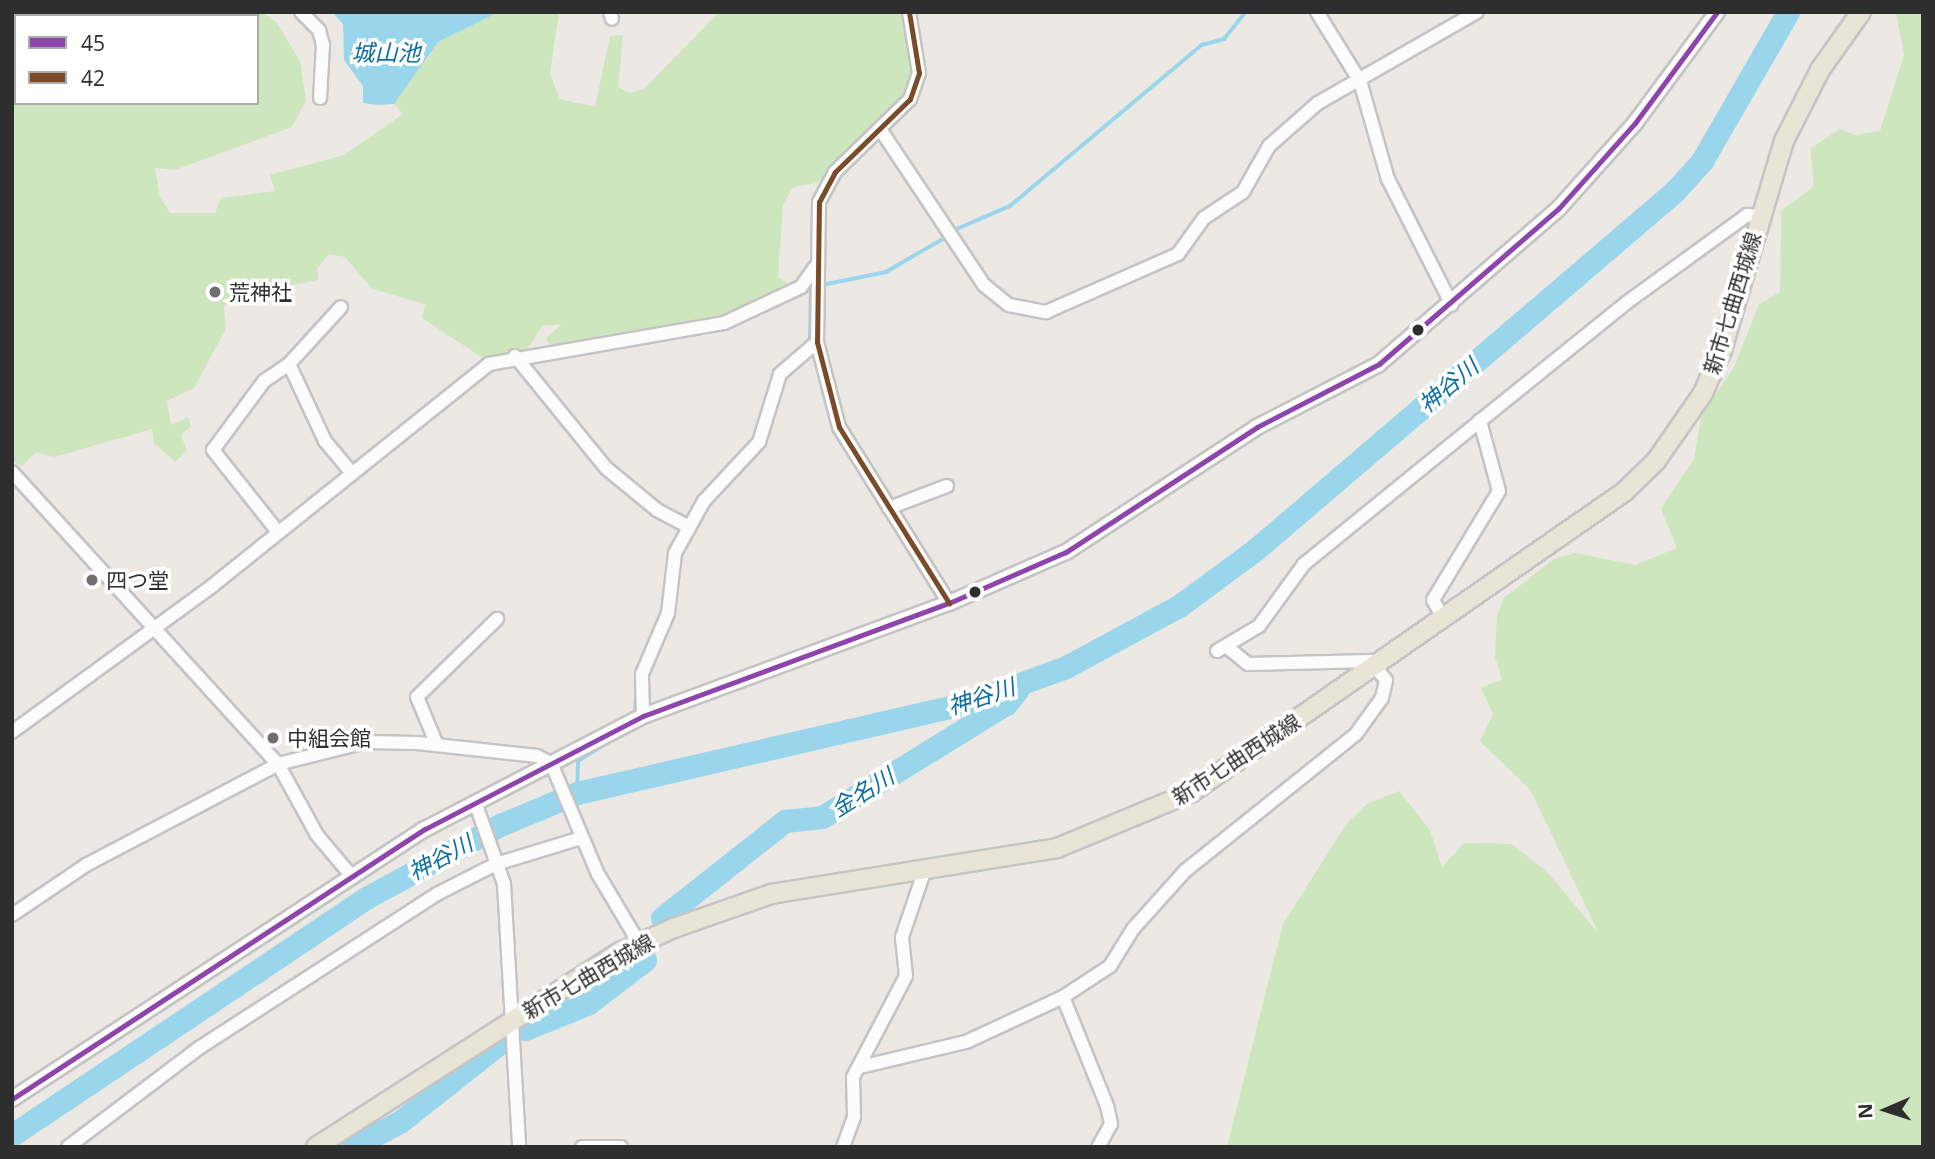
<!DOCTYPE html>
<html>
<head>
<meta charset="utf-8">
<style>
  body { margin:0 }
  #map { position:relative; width:1935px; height:1159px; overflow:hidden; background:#ece8e4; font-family:"Open Sans","Noto Sans JP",sans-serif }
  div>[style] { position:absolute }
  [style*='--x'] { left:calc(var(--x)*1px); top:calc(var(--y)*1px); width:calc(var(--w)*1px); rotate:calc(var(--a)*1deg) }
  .green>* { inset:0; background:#cee6be }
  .water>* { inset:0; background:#99d6ec }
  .stream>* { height:3.5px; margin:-1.75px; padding:0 1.75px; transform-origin:1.75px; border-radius:1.75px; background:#99d6ec }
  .river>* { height:23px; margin:-11.5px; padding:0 11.5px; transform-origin:11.5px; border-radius:11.5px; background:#99d6ec }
  .roads { filter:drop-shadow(2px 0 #c5c4c5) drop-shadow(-2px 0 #c5c4c5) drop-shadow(0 2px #c5c4c5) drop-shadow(0 -2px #c5c4c5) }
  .minor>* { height:12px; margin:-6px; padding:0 6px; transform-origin:6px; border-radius:6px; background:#fcfcfb }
  .tertiary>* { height:14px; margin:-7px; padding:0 7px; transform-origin:7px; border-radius:7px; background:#fcfcfb }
  .primary>* { height:18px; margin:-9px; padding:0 9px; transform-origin:9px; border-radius:9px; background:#e8e4d6 }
  .bus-1>* { height:5px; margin:-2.5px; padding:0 2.5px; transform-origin:2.5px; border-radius:2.5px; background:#8e44ad }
  .bus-2>* { height:5px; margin:-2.5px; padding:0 2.5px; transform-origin:2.5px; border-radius:2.5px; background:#7a4b2a }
  .dots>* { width:19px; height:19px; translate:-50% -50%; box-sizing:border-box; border:4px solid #fff; border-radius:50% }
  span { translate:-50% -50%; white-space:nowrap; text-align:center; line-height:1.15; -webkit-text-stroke:7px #fff; paint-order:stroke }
  .poi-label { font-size:21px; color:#2e2e2e }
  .left { translate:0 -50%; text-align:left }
  .street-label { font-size:21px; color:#2e2e2e }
  .water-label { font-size:23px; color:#0d6fa3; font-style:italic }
  .frame { position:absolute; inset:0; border:14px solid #2e2e2e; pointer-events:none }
  .legend { position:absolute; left:14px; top:14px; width:245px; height:91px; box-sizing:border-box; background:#fff; border:2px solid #ababab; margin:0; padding:9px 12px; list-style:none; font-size:21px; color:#2e2e2e }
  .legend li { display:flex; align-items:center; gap:14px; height:35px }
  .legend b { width:35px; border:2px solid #ababab }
  .north { position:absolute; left:1851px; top:1075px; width:70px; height:70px; -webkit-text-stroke:5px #fff; paint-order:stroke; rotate:267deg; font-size:19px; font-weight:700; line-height:28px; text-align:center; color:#2e2e2e }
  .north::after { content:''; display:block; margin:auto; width:24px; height:32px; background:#2e2e2e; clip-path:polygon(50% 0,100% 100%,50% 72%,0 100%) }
</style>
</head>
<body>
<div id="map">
  <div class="green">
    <i style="clip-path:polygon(12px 12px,128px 12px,16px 16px,16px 103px,257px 103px,257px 16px,145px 16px,262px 12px,276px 22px,300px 61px,306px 101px,292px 127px,175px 170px,155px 168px,160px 197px,170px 213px,215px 213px,221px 198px,275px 191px,270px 175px,344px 155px,403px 114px,394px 104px,438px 42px,499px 12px,559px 12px,550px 74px,560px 99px,595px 107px,610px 36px,623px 35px,618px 87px,630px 93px,644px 89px,719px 12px,900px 12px,914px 61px,911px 83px,845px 163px,817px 183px,793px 187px,783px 205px,778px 277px,792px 286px,722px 319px,555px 357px,546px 338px,562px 324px,542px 326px,526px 351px,497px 359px,480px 356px,422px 318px,425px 304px,372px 289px,345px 257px,329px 254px,317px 269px,318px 280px,234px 297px,224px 306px,226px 329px,194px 388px,167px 401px,171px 425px,188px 417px,191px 426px,181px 435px,187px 451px,175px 462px,154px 443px,152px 429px,54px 457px,36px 452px,22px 466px,12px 461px)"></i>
    <i style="clip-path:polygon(1896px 12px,1923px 12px,1923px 1147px,1227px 1147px,1283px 924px,1347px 823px,1367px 804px,1399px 791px,1430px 830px,1442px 867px,1464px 843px,1512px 844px,1549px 874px,1599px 934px,1531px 791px,1480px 741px,1493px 714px,1481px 688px,1502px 679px,1495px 657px,1497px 616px,1504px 598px,1554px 559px,1575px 553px,1635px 565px,1677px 548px,1661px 509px,1694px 459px,1701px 417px,1735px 365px,1759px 304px,1780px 292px,1781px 211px,1813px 187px,1811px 148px,1840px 129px,1855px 135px,1880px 131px,1904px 55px)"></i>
  </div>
  <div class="water">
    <i style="clip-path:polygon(332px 12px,499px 12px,438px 42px,394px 104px,378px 105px,363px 103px,363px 86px,344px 60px,343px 24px)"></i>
  </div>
  <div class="stream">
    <i style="--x:957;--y:229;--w:58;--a:-23.5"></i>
    <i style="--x:1010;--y:206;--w:251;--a:-40"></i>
    <i style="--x:1202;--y:45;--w:23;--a:-15"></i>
    <i style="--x:1224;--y:39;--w:35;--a:-51"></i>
    <i style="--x:822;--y:285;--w:65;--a:-11.5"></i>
    <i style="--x:886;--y:272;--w:72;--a:-30.1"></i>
    <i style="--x:803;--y:347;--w:11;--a:-49"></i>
    <i style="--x:810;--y:339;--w:50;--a:-88.9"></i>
    <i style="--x:635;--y:711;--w:22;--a:-85"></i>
    <i style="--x:577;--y:793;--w:32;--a:-88"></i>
    <i style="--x:578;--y:761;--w:42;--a:-31.4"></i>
  </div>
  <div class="river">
    <i style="--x:662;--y:918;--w:157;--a:-38.3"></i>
    <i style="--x:785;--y:821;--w:37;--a:-6"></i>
    <i style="--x:822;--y:817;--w:216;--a:-31.6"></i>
    <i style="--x:1006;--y:704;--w:19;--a:-51"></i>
    <i style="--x:525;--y:1029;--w:67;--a:-22"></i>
    <i style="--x:587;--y:1004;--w:73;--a:-37.2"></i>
    <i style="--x:12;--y:1135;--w:426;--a:-33.8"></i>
    <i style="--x:366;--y:898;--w:153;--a:-28.6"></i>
    <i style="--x:500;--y:825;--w:83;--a:-22.6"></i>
    <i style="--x:577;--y:793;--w:397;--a:-13"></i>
    <i style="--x:964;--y:704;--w:109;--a:-19.9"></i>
    <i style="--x:1066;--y:667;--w:128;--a:-28.4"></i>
    <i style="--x:1179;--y:606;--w:94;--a:-36.4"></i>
    <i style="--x:1255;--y:550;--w:551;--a:-40.51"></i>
    <i style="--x:1674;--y:192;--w:42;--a:-47.9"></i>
    <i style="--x:1702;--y:161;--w:172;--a:-60"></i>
    <i style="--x:353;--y:1147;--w:55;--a:-28.4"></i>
    <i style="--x:401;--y:1121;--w:127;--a:-38.3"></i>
  </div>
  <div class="roads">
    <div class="minor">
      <i style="--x:301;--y:12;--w:25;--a:45"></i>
      <i style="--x:319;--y:30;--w:16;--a:75"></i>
      <i style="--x:323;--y:45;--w:53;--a:93.2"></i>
      <i style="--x:610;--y:12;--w:7;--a:74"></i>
      <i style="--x:909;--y:12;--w:62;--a:80.7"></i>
      <i style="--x:919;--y:73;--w:28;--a:109"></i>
      <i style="--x:910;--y:99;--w:105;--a:135.8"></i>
      <i style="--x:835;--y:172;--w:34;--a:118"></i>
      <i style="--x:819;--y:202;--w:140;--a:90.8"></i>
      <i style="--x:817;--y:342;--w:88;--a:75.5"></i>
      <i style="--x:839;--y:427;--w:208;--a:58"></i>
      <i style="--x:1317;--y:12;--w:81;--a:58.1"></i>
      <i style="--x:1360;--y:81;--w:102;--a:74.1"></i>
      <i style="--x:1388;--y:179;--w:141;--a:63.1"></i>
      <i style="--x:882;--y:132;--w:184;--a:56.3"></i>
      <i style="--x:984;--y:285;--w:32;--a:39"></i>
      <i style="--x:1009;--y:305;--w:38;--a:11"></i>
      <i style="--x:1046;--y:312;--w:144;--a:-23.7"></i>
      <i style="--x:1178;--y:254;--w:44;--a:-54.2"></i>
      <i style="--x:1204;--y:218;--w:47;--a:-33.7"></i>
      <i style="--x:1243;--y:192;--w:53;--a:-60.5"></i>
      <i style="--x:1269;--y:146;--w:65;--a:-41.3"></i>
      <i style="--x:1318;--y:103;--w:183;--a:-29.8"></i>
      <i style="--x:515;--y:356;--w:144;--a:50.9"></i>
      <i style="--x:606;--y:468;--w:66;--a:39.5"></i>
      <i style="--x:657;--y:510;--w:36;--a:28"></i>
      <i style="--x:289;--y:364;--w:85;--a:64.9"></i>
      <i style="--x:325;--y:441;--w:38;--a:50"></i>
      <i style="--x:12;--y:472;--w:395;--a:47.7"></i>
      <i style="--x:278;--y:764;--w:81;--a:61.2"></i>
      <i style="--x:317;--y:835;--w:50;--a:49.9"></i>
      <i style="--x:889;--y:508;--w:62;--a:-20.8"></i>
      <i style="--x:278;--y:532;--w:105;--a:-128.4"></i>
      <i style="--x:213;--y:450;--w:86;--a:-53.5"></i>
      <i style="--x:264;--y:381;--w:30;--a:-34"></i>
      <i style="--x:289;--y:364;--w:77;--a:-47.6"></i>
      <i style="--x:1444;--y:619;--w:22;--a:-120"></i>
      <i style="--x:1433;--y:600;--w:127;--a:-58.8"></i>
      <i style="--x:1499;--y:491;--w:73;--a:-105.2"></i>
      <i style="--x:1480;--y:421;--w:188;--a:-38.9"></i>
      <i style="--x:1626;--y:303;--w:150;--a:-36"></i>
      <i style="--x:1747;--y:215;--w:11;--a:5"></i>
      <i style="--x:1217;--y:651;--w:49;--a:-30.8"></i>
      <i style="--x:1259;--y:626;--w:77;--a:-54"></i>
      <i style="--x:1304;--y:564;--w:227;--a:-39.1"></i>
      <i style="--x:643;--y:716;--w:42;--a:-91.4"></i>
      <i style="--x:642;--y:674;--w:66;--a:-66.9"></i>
      <i style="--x:668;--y:613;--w:60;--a:-83.3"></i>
      <i style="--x:675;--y:553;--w:60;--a:-60.9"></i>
      <i style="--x:704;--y:501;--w:81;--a:-47"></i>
      <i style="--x:759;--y:442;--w:71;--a:-72.8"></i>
      <i style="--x:780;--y:374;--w:49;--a:-40.9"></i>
      <i style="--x:12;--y:732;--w:248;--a:-36.1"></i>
      <i style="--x:212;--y:586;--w:355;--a:-38.7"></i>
      <i style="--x:489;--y:364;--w:239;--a:-9.9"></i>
      <i style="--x:724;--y:323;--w:85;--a:-25.1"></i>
      <i style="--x:801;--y:287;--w:24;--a:-55"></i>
      <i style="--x:437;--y:745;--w:52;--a:-112.6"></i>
      <i style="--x:417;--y:697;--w:112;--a:-44.3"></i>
      <i style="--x:475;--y:802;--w:87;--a:70.5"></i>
      <i style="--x:504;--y:884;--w:263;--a:86.7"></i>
      <i style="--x:12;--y:915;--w:89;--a:-34"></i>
      <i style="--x:86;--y:865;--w:217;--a:-27.7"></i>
      <i style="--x:278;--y:764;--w:91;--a:-14"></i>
      <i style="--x:366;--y:742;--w:51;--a:1.1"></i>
      <i style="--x:417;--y:743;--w:121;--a:6.2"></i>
      <i style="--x:537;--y:756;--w:16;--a:27"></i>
      <i style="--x:551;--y:763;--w:121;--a:67.1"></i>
      <i style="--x:598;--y:874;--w:80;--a:59.3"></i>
      <i style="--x:1063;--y:997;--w:118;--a:68"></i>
      <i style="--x:1107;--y:1106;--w:18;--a:77"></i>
      <i style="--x:1111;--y:1124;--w:26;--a:119"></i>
      <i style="--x:860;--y:1067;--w:109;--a:-13.3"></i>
      <i style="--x:966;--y:1042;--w:107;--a:-24.9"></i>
      <i style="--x:1063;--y:997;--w:56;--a:-33.4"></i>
      <i style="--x:1110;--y:966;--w:44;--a:-58.1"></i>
      <i style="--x:1133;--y:929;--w:78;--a:-48.1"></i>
      <i style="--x:1185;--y:871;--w:219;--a:-38.7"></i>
      <i style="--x:1356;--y:734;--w:44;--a:-54.2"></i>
      <i style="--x:1382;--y:698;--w:18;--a:-77"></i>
      <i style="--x:1386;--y:680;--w:25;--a:-130"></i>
      <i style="--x:1370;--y:661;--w:122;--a:178.6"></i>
      <i style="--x:1248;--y:664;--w:28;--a:-141"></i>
      <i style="--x:68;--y:1147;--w:164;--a:-37.1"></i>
      <i style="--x:199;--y:1048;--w:283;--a:-32.9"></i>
      <i style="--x:437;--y:894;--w:66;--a:-27"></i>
      <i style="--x:496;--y:864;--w:89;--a:-17"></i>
      <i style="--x:582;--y:1147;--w:39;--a:0"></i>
      <i style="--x:843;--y:1147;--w:32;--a:-70"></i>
      <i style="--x:854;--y:1117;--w:40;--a:-91.4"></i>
      <i style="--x:853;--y:1077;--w:114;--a:-62.3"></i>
      <i style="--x:906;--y:976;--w:39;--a:-96"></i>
      <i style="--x:902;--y:937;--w:69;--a:-71.3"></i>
    </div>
    <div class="tertiary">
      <i style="--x:12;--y:1099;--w:493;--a:-33.2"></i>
      <i style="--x:425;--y:829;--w:246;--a:-27.4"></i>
      <i style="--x:643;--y:716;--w:326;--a:-20.3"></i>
      <i style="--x:949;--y:603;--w:128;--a:-23.6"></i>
      <i style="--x:1066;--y:552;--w:228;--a:-33.2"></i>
      <i style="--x:1257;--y:427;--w:137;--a:-27.3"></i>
      <i style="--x:1379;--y:364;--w:238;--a:-40.9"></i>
      <i style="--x:1559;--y:208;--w:114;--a:-48.2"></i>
      <i style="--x:1635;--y:123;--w:138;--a:-53.5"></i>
    </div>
    <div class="primary">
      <i style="--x:316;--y:1147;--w:361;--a:-32.7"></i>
      <i style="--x:620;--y:952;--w:59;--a:-24"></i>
      <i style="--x:674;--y:928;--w:103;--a:-19.3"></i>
      <i style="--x:771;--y:894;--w:290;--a:-9.1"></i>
      <i style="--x:1057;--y:848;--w:146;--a:-22.5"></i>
      <i style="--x:1192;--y:792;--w:526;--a:-34.78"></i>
      <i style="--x:1624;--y:492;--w:45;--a:-44.1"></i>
      <i style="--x:1656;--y:461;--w:83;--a:-55.3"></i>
      <i style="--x:1703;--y:393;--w:47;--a:-66.2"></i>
      <i style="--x:1722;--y:350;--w:218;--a:-73.5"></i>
      <i style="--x:1784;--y:141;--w:80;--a:-63.1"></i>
      <i style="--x:1820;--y:70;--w:71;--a:-54.7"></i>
    </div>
  </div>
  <div class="bus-1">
    <i style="--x:12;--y:1099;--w:493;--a:-33.2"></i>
    <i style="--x:425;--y:829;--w:246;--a:-27.4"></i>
    <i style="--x:643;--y:716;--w:326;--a:-20.3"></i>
    <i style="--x:949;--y:603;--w:128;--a:-23.6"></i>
    <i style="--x:1066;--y:552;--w:228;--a:-33.2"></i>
    <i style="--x:1257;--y:427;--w:137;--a:-27.3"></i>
    <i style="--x:1379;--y:364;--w:238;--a:-40.9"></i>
    <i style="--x:1559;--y:208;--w:114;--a:-48.2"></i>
    <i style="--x:1635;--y:123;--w:138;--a:-53.5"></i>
  </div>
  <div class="bus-2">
    <i style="--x:909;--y:12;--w:62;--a:80.7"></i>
    <i style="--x:919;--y:73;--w:28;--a:109"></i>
    <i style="--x:910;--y:99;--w:105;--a:135.8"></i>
    <i style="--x:835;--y:172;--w:34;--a:118"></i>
    <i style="--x:819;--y:202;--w:140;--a:90.8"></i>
    <i style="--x:817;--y:342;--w:88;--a:75.5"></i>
    <i style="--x:839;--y:427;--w:208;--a:58"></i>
  </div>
  <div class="dots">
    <i style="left:215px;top:292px;background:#706f6e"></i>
    <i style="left:1418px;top:330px;background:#2e2e2e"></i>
    <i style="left:92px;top:580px;background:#706f6e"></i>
    <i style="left:975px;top:592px;background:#2e2e2e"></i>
    <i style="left:273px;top:738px;background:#706f6e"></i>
  </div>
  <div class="poi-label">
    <span class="left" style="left:229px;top:292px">荒神社</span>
    <span class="left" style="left:106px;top:580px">四つ堂</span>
    <span class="left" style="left:287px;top:738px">中組会館</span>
  </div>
  <div class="street-label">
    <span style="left:1732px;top:303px;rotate:-73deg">新市七曲西城線</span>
    <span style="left:1236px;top:759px;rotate:-33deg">新市七曲西城線</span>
    <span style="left:588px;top:976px;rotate:-30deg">新市七曲西城線</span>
  </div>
  <div class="water-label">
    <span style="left:386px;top:52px">城山池</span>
    <span style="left:1448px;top:385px;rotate:-40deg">神谷川</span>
    <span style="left:981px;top:696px;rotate:-18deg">神谷川</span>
    <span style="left:862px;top:792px;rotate:-32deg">金名川</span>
    <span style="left:440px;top:857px;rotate:-28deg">神谷川</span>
  </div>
  <div class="frame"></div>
  <ul class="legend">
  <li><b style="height:9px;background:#8e44ad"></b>45</li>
  <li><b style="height:9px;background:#7a4b2a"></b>42</li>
  </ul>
  <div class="north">N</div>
</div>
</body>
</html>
